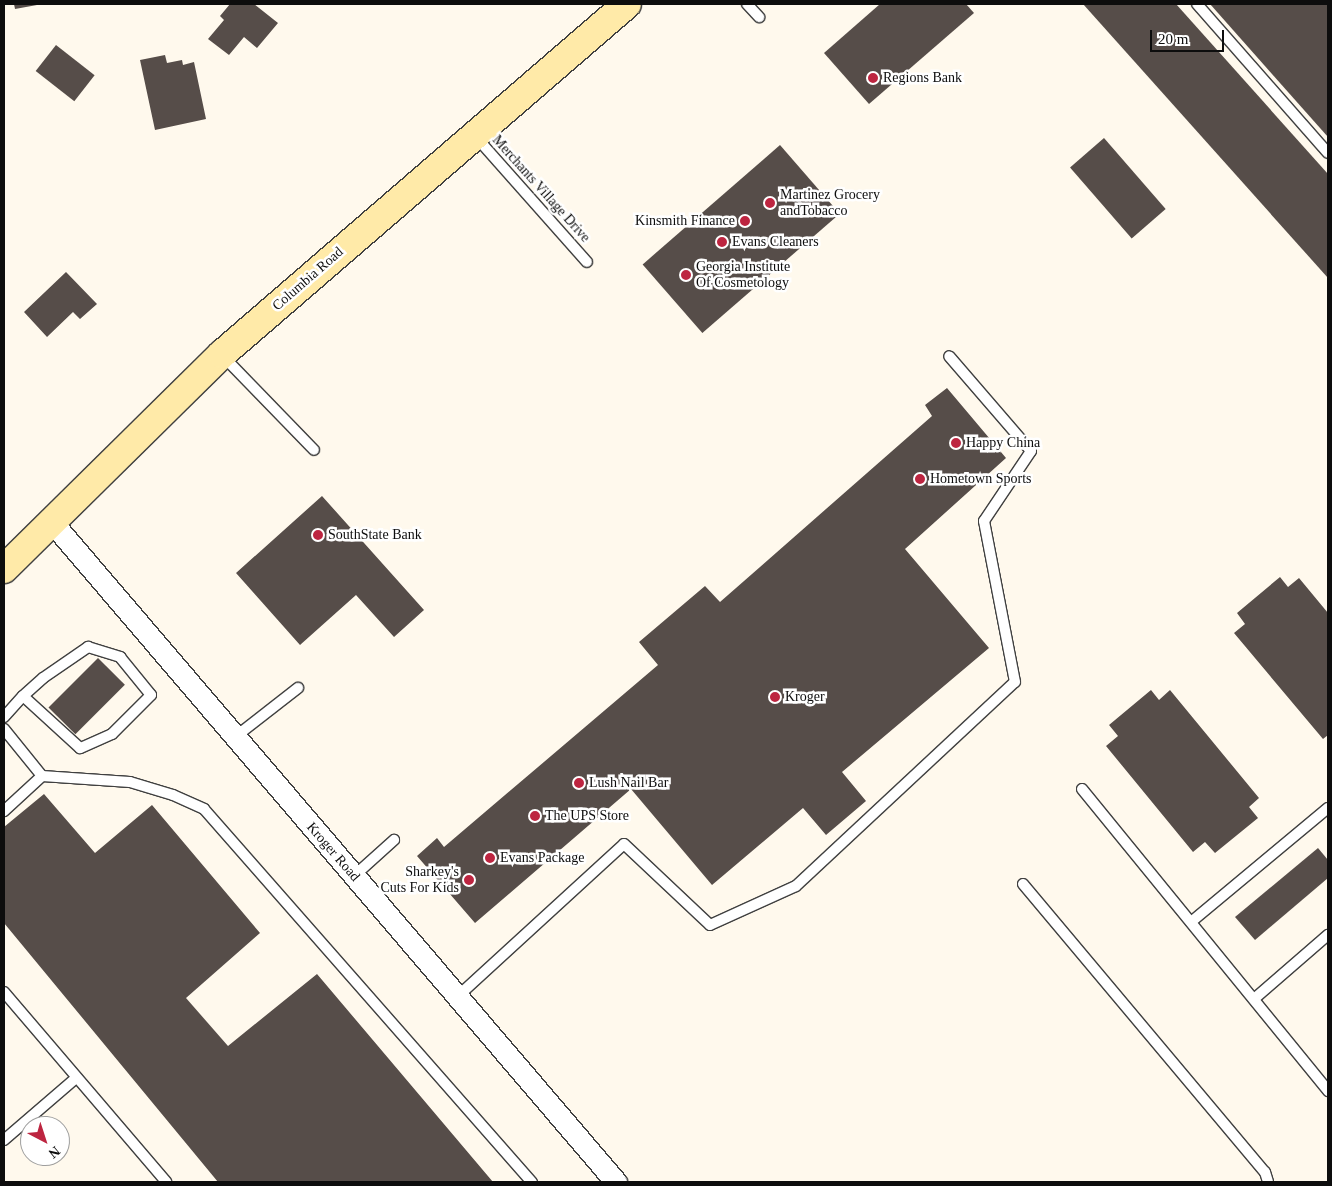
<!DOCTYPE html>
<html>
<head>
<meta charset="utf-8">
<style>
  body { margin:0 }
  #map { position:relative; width:1332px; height:1186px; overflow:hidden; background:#fff9ed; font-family:Georgia,serif }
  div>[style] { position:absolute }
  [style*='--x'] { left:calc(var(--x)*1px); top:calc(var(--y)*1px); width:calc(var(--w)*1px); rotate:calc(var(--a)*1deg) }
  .building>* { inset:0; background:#564d49; transform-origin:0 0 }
  .roads { filter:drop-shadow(1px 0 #404040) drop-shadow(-1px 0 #404040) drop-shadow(0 1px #404040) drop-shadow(0 -1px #404040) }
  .service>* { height:10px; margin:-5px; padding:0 5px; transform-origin:5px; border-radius:5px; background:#fff }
  .minor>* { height:21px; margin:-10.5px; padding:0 10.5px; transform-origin:10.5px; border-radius:10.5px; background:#fff }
  .secondary>* { height:28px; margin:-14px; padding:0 14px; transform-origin:14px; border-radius:14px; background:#ffeaa8 }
  .dots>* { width:14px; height:14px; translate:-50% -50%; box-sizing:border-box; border:2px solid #fff; border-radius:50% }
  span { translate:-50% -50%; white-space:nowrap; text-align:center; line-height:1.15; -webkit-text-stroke:5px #fff; paint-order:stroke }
  .poi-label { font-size:14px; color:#0d0d0d }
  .left { translate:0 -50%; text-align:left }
  .right { translate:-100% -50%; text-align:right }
  .street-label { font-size:14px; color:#0d0d0d }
  .frame { position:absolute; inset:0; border:5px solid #0d0d0d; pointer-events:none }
  .north { position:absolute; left:20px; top:1116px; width:50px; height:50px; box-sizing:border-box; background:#fff; border:1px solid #9e9e9e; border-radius:50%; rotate:140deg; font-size:14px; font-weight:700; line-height:20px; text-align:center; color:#0d0d0d }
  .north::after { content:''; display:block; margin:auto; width:18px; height:22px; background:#bd2540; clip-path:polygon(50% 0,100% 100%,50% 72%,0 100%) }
  .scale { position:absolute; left:1150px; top:30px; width:74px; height:22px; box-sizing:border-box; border:2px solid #0d0d0d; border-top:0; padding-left:6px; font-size:15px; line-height:18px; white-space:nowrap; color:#0d0d0d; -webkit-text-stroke:4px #fff; paint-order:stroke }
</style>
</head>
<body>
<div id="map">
  <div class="building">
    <i style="clip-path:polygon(14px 4px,37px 4px,37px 5px,15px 9px)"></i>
    <i style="clip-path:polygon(230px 4px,254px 4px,278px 23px,257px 48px,244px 37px,229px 55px,208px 39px,224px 20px,220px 16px)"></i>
    <i style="clip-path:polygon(880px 4px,966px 4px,974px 13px,869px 104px,824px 53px)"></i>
    <i style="clip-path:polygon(1083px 4px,1176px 4px,1328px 174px,1328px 278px)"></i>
    <i style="clip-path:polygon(1210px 4px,1328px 4px,1328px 137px)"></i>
    <i style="left:56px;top:45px;width:49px;height:33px;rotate:38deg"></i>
    <i style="clip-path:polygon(165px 55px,167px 63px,182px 60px,183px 65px,194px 62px,206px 119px,155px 130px,140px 60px)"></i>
    <i style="left:1104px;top:138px;width:94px;height:45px;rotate:49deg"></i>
    <i style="left:780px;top:145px;width:91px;height:182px;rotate:49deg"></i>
    <i style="clip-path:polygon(66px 272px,97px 304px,80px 319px,73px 312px,47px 337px,24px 312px)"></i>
    <i style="clip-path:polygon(947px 388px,1006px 458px,905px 549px,989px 648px,842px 772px,866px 801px,826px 835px,803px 808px,712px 885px,631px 789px,475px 923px,417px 856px,437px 838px,444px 847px,658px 665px,639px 642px,705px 586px,720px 602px,932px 416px,925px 405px)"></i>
    <i style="clip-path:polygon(322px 496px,424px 610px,394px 637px,356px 595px,300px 645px,236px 573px)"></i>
    <i style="clip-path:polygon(1280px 577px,1288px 587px,1299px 578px,1328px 613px,1328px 735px,1323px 739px,1234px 633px,1245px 624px,1237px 613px)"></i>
    <i style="left:98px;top:658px;width:38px;height:70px;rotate:45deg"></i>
    <i style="clip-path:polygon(1151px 690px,1159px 700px,1170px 690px,1259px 798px,1249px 807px,1258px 818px,1215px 853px,1205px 842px,1193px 852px,1106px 746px,1118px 736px,1109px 725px)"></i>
    <i style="clip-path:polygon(44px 794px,95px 853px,152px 805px,260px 933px,186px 998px,228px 1046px,317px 974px,493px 1182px,218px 1182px,4px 923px,4px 827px)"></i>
    <i style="clip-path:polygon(1318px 848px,1328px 860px,1328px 878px,1255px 940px,1235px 917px)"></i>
  </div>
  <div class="roads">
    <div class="service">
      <i style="--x:747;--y:4;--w:18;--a:47"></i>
      <i style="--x:1197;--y:4;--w:198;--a:48.7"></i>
      <i style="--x:476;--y:137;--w:167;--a:48.4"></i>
      <i style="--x:222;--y:355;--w:132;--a:45.9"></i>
      <i style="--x:4;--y:717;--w:28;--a:-48"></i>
      <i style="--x:23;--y:696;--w:27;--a:-42"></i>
      <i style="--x:43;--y:678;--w:55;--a:-34.6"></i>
      <i style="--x:88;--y:647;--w:34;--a:17"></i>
      <i style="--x:120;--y:657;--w:49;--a:50.8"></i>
      <i style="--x:151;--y:695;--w:55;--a:135"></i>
      <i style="--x:112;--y:734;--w:35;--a:156"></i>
      <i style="--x:80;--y:748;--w:77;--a:-137.6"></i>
      <i style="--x:4;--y:729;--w:60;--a:51"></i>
      <i style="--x:42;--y:776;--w:52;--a:137.4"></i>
      <i style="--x:235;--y:737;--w:80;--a:-37.9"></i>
      <i style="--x:42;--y:776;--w:88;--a:3.9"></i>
      <i style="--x:130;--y:782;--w:45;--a:16.8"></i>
      <i style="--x:173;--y:795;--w:34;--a:24"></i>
      <i style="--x:204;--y:809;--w:497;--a:48.7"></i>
      <i style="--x:1082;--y:789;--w:390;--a:50.8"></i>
      <i style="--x:354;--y:876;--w:54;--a:-42"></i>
      <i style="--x:1023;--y:884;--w:376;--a:50"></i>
      <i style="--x:1265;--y:1172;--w:10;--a:73"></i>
      <i style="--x:1191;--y:922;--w:178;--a:-39.8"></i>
      <i style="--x:4;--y:992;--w:250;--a:49.5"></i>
      <i style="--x:457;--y:997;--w:226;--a:-42.5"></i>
      <i style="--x:624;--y:844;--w:118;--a:43.3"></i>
      <i style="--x:710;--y:925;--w:94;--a:-24.4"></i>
      <i style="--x:796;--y:886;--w:299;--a:-43"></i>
      <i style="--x:1015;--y:682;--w:164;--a:-100.9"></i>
      <i style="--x:984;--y:521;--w:84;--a:-56.1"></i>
      <i style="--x:1031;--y:451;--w:125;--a:-130.8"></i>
      <i style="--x:1254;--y:999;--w:98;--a:-40.9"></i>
      <i style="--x:4;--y:1140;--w:95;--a:-40.7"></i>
    </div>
    <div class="minor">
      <i style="--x:51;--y:521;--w:870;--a:49.48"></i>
    </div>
    <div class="secondary">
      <i style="--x:4;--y:569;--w:306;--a:-44.6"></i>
      <i style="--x:222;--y:354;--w:535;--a:-40.83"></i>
    </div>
  </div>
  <div class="dots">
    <i style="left:873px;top:78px;background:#bd2540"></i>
    <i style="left:770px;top:203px;background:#bd2540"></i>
    <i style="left:745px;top:221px;background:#bd2540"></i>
    <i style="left:722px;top:242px;background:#bd2540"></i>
    <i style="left:686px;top:275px;background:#bd2540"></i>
    <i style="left:956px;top:443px;background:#bd2540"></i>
    <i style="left:920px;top:479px;background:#bd2540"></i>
    <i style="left:318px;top:535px;background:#bd2540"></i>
    <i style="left:775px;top:697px;background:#bd2540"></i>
    <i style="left:579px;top:783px;background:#bd2540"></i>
    <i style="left:535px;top:816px;background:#bd2540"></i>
    <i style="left:490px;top:858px;background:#bd2540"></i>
    <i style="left:469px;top:880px;background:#bd2540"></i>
  </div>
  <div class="poi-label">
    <span class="left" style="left:883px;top:78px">Regions Bank</span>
    <span class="left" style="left:780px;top:203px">Martinez Grocery<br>andTobacco</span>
    <span class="right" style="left:735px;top:221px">Kinsmith Finance</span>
    <span class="left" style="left:732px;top:242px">Evans Cleaners</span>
    <span class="left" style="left:696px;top:275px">Georgia Institute<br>Of Cosmetology</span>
    <span class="left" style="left:966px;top:443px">Happy China</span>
    <span class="left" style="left:930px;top:479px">Hometown Sports</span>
    <span class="left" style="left:328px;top:535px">SouthState Bank</span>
    <span class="left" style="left:785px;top:697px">Kroger</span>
    <span class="left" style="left:589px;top:783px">Lush Nail Bar</span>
    <span class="left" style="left:545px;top:816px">The UPS Store</span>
    <span class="left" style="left:500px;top:858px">Evans Package</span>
    <span class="right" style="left:459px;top:880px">Sharkey's<br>Cuts For Kids</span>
  </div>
  <div class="street-label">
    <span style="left:541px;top:189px;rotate:48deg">Merchants Village Drive</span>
    <span style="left:308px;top:279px;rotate:-41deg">Columbia Road</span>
    <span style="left:333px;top:852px;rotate:49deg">Kroger Road</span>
  </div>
  <div class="frame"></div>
  <div class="north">N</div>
  <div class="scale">20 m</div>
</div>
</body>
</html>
